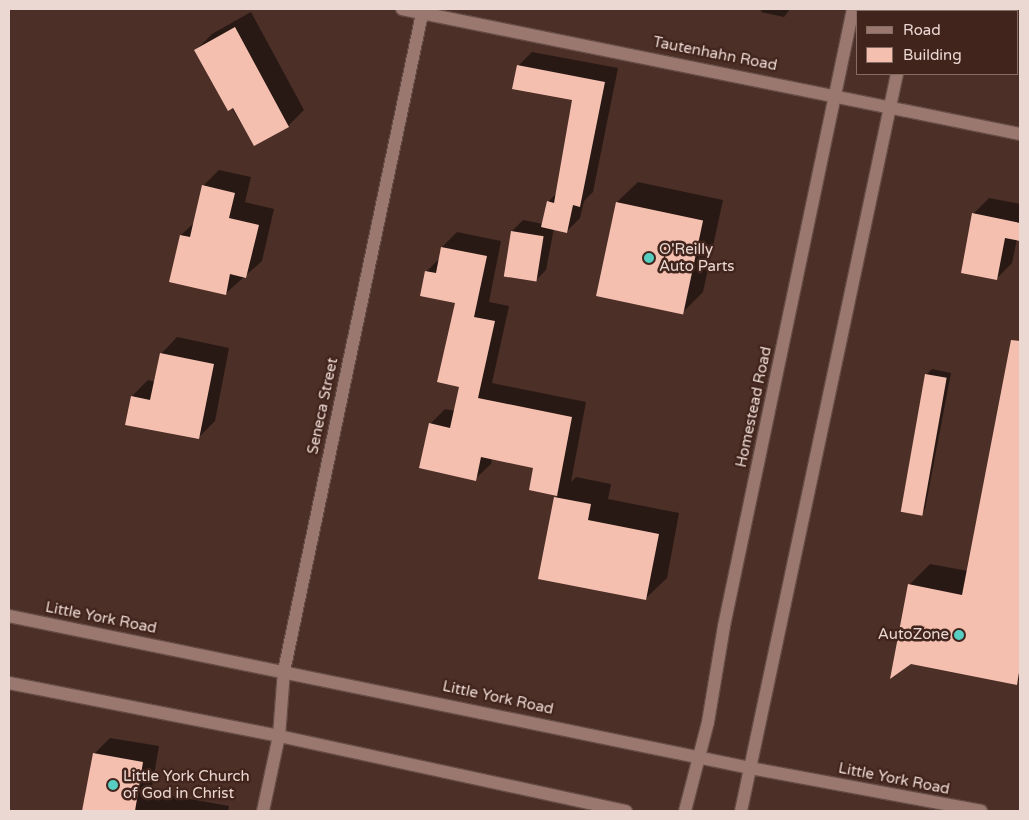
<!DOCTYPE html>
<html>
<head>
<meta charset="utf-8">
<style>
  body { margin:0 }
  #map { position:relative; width:1029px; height:820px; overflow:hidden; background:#4c2f27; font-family:"Varela Round",sans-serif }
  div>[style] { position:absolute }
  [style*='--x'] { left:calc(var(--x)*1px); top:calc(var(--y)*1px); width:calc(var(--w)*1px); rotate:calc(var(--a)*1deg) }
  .shadow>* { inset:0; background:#0007 }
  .building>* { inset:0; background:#f5bfb0; transform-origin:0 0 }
  .roads { filter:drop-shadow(1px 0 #654c46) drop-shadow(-1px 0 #654c46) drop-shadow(0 1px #654c46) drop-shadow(0 -1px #654c46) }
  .minor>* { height:12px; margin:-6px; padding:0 6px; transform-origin:6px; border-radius:6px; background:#9b786f }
  .secondary>* { height:12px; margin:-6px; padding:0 6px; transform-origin:6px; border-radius:6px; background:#9b786f }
  .dots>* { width:14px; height:14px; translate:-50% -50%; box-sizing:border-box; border:2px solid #41251d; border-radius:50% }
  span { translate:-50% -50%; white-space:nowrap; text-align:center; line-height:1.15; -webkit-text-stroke:5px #41251d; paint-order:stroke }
  .street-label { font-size:15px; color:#ecd8d3 }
  .poi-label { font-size:15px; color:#ecd8d3 }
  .left { translate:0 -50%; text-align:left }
  .right { translate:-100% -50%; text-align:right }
  .frame { position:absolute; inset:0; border:10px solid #ecd8d3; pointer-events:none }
  .legend { position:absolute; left:856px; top:10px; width:162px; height:65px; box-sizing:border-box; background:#41251d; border:1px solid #856d66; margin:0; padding:6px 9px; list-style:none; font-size:15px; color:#ecd8d3 }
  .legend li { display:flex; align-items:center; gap:10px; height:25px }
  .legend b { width:25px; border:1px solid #856d66 }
</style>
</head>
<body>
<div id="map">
  <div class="shadow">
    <i style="clip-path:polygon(762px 9px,790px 9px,784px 17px,761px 12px)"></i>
    <i style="clip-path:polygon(251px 12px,304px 110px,288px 126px,254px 144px,196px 50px,212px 34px)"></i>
    <i style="clip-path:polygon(532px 52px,618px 68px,593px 192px,584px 201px,580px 218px,567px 231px,554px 228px,546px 270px,535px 281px,512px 231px,523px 220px,543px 224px,548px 202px,557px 193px,574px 99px,518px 66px)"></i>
    <i style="clip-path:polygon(219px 170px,251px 177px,245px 202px,274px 209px,262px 261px,225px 294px,181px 235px,195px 222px,203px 186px)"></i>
    <i style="clip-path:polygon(638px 182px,723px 200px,703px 292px,682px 313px,617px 202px)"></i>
    <i style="clip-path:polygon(989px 198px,1020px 204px,1020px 240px,1017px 239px,1012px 263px,996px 279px,973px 214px)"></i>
    <i style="clip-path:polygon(457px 232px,501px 241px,489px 302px,509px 306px,492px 383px,586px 402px,571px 482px,576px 477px,611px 484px,608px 499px,679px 513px,667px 578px,646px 598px,555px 498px,559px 495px,530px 489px,534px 468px,492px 458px,491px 464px,475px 479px,430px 424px,445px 409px,455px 411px,460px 386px,456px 302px,426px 272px,440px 258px,442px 247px)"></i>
    <i style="clip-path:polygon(177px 337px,229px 348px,215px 421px,199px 437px,132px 396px,148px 380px,155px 382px,161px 354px)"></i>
    <i style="clip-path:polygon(1020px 340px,1020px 679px,1016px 683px,909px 585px,930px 564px,968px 571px,1010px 350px)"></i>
    <i style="clip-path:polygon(932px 369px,951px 373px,925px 509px,920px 515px,901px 511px,927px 374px)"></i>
    <i style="clip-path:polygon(110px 738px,159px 746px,151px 792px,229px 806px,228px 811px,84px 811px,94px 754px)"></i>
  </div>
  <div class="building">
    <i style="clip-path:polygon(235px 27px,289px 127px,254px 146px,233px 108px,228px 111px,194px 50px)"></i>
    <i style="clip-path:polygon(517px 65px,605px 82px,580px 207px,573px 205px,567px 233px,541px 227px,547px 201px,554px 203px,572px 100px,512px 89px)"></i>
    <i style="clip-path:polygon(202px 185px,235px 193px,229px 218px,259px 225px,246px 278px,230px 274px,226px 295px,169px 282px,180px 235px,190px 237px)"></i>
    <i style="left:616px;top:202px;width:89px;height:96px;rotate:12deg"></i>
    <i style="clip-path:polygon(972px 213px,1020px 223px,1020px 241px,1005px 238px,997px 280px,961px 273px)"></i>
    <i style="left:511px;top:231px;width:33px;height:46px;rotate:9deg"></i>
    <i style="clip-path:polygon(441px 247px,487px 256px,474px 317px,495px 321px,478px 398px,572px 417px,557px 496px,529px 490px,533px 468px,481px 457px,476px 481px,419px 468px,429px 423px,450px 428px,459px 387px,437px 382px,455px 303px,420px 296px,425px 271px,436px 273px)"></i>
    <i style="clip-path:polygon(1011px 340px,1020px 341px,1020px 666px,1017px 685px,911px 664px,890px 679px,908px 584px,962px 595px)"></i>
    <i style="clip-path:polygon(160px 353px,214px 364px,199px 439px,125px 425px,131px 396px,150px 400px)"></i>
    <i style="left:925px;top:374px;width:22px;height:140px;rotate:10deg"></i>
    <i style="clip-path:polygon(554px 497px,591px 504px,588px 520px,659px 534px,646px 600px,538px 579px)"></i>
    <i style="clip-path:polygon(93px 753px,143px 762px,135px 811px,82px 811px)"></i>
  </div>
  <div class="roads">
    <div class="minor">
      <i style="--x:402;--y:9;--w:631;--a:11.43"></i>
      <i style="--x:263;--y:811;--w:77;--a:-78"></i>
      <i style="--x:279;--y:736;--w:65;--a:-85.6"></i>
      <i style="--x:284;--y:671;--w:676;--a:-78.14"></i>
    </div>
    <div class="secondary">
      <i style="--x:911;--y:11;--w:2;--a:-90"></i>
      <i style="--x:9;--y:616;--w:756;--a:11.59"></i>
      <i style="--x:750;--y:768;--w:235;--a:10.5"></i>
      <i style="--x:9;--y:683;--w:275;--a:11.1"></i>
      <i style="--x:279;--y:736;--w:355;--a:12.2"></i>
      <i style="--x:685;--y:811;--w:92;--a:-75.5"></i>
      <i style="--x:708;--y:722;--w:97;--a:-80.5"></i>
      <i style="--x:724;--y:626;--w:630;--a:-78.19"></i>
      <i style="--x:741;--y:811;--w:753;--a:-78.05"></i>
    </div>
  </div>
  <div class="dots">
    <i style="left:649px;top:258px;background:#57cec1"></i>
    <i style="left:959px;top:635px;background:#57cec1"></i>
    <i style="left:113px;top:785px;background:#57cec1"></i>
  </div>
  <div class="street-label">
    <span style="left:715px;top:54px;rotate:11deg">Tautenhahn Road</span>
    <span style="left:323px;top:406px;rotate:-78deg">Seneca Street</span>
    <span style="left:754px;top:407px;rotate:-78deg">Homestead Road</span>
    <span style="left:101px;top:618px;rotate:11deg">Little York Road</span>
    <span style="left:498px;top:698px;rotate:12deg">Little York Road</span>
    <span style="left:894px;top:779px;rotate:11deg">Little York Road</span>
  </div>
  <div class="poi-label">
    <span class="left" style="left:659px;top:258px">O'Reilly<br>Auto Parts</span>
    <span class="right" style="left:949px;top:635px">AutoZone</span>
    <span class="left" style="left:123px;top:785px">Little York Church<br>of God in Christ</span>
  </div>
  <div class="frame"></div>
  <ul class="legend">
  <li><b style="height:6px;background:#9b786f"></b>Road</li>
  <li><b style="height:14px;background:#f5bfb0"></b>Building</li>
  </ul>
</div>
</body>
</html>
